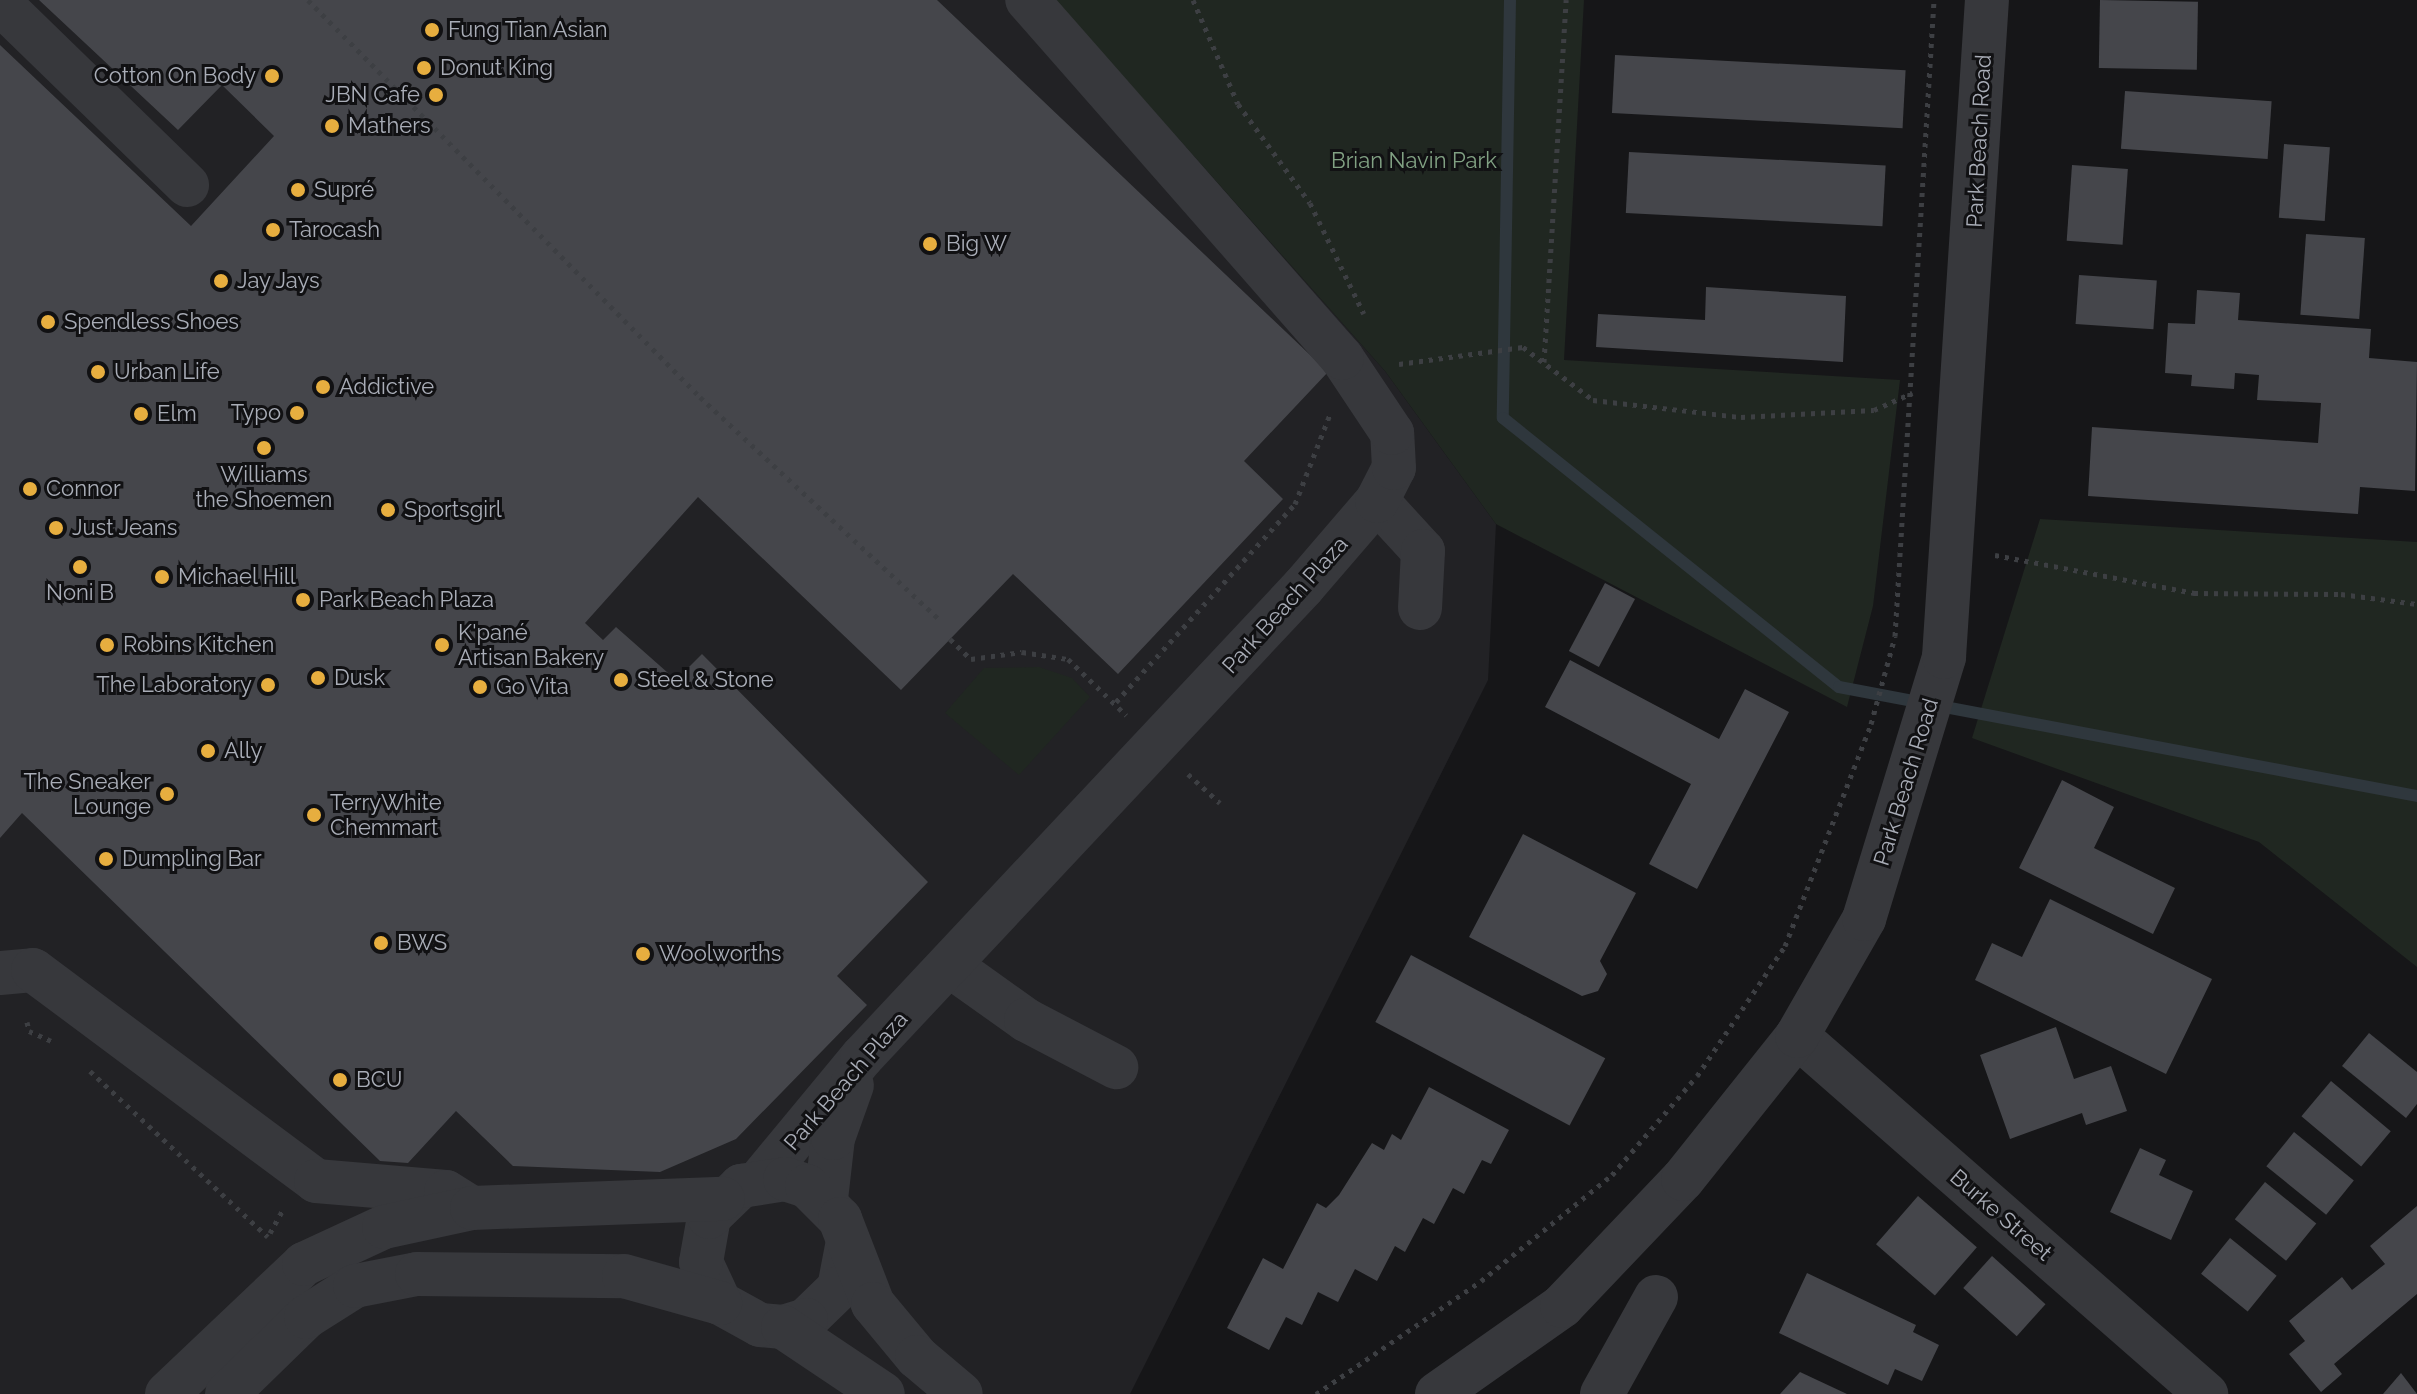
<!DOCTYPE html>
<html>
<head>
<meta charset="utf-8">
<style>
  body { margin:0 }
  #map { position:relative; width:2417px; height:1394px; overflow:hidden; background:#161618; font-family:Raleway,sans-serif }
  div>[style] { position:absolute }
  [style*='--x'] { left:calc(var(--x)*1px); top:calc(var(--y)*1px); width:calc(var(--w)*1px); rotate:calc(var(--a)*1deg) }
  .built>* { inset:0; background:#222225 }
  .green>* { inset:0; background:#202721 }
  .stream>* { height:12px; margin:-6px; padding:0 6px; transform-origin:6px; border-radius:6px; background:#2f373d }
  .building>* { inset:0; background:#45464b; transform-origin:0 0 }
  .path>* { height:5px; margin-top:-2.5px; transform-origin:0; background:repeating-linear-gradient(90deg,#3d3f43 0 4px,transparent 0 10px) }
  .minor>* { height:44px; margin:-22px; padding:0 22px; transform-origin:22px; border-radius:22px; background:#37383c }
  .dots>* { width:22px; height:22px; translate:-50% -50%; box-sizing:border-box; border:4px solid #111113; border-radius:50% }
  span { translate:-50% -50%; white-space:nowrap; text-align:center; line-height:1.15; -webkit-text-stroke:6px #111113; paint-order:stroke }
  .poi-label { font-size:22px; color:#a9adb7 }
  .left { translate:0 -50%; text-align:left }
  .right { translate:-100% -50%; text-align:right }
  .street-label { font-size:22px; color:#a9adb7 }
  .park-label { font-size:22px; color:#81a183 }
</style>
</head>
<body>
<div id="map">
  <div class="built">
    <i style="clip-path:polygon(0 0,1055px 0,1385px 371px,1496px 524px,1488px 680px,1130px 1394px,0 1394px)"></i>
  </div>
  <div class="green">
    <i style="clip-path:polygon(1055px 0,1584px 0,1564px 360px,1900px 380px,1873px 606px,1847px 707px,1496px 524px,1385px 371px)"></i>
    <i style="clip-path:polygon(2040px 519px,2417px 542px,2417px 967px,2259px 842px,1972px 738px)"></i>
    <i style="clip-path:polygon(1039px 667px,1072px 678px,1090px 697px,1019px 775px,945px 713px,984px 668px)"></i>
  </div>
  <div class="stream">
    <i style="--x:1510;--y:0;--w:418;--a:91"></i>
    <i style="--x:1503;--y:418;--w:430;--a:38.7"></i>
    <i style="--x:1839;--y:687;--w:588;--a:10.68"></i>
  </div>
  <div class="building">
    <i style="clip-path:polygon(39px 0,937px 0,1328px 372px,1244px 461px,1283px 499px,1118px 674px,1013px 574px,901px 690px,698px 497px,585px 623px,603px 640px,616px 627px,676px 680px,702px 654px,928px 882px,837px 976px,867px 1005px,736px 1139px,660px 1172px,513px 1166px,456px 1111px,408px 1163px,380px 1161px,22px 813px,0 838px,0 45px,191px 226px,274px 136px,222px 85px,178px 130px)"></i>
    <i style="left:2100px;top:0;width:98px;height:68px;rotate:1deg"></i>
    <i style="left:1615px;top:55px;width:291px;height:58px;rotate:3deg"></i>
    <i style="left:2125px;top:91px;width:147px;height:58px;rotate:4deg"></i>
    <i style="left:2284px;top:144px;width:46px;height:74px;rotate:4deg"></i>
    <i style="left:1629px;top:152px;width:257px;height:61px;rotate:3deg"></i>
    <i style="left:2072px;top:165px;width:56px;height:76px;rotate:4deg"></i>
    <i style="left:2306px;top:234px;width:59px;height:81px;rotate:4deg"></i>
    <i style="left:2079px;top:275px;width:78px;height:49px;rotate:4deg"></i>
    <i style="clip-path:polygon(1706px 287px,1846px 296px,1843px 362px,1596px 347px,1598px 314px,1705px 320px)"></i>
    <i style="clip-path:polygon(2197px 290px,2240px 293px,2238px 320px,2371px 329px,2369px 358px,2417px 362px,2415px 491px,2360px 487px,2358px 514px,2088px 496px,2092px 427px,2318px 443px,2321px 403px,2257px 400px,2259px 375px,2235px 373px,2234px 389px,2191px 386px,2192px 375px,2165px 373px,2168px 323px,2195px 324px)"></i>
    <i style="left:1605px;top:583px;width:34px;height:77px;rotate:28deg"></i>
    <i style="clip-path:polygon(1570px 660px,1719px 739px,1745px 689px,1789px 712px,1697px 889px,1649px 864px,1691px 784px,1545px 707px)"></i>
    <i style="clip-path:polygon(2062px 780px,2114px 807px,2094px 848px,2175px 888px,2153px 934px,2019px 868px)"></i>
    <i style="clip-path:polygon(1523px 834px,1636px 893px,1600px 961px,1607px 974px,1598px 991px,1582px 996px,1469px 937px)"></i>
    <i style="clip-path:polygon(2050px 899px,2212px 979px,2166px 1074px,1975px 980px,1992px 943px,2022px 957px)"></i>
    <i style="left:1411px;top:955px;width:220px;height:76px;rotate:28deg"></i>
    <i style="clip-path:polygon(2056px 1027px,2074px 1079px,2111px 1066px,2127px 1111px,2086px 1125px,2082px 1113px,2010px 1139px,1980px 1055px)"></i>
    <i style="clip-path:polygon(2369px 1033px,2417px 1072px,2417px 1104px,2406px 1118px,2342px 1066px)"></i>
    <i style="left:2331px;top:1081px;width:78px;height:46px;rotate:40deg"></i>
    <i style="clip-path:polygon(1429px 1087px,1509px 1130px,1491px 1164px,1482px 1160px,1464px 1194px,1453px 1188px,1434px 1224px,1423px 1218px,1405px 1252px,1395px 1246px,1377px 1281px,1355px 1269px,1338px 1302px,1318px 1292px,1302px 1325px,1286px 1317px,1269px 1350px,1227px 1328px,1263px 1258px,1283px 1269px,1317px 1203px,1326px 1208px,1339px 1195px,1372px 1143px,1384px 1150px,1392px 1134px,1401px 1140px)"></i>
    <i style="left:2294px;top:1132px;width:77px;height:44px;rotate:39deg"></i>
    <i style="clip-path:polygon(2140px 1148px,2166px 1160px,2159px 1175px,2193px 1191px,2171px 1240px,2110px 1212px)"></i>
    <i style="left:2265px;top:1182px;width:66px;height:48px;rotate:39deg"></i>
    <i style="left:1918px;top:1196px;width:78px;height:64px;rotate:41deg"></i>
    <i style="clip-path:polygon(2417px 1206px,2417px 1294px,2334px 1364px,2342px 1374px,2321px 1392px,2289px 1354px,2305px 1341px,2289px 1321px,2342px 1277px,2352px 1290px,2385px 1264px,2370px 1246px)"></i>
    <i style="left:2230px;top:1238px;width:60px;height:46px;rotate:39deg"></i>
    <i style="left:1992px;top:1256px;width:72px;height:43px;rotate:42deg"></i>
    <i style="clip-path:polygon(1807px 1273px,1916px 1325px,1913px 1332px,1939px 1345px,1922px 1381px,1895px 1369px,1888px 1385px,1779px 1333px)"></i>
    <i style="clip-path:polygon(1800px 1372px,1847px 1394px,1780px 1394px)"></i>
    <i style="clip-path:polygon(2401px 1373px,2417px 1394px,2383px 1394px)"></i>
  </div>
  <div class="path">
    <i style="--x:308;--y:0;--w:558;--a:45.36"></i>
    <i style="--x:700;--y:397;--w:329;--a:42.9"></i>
    <i style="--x:1193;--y:0;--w:113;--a:66.6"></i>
    <i style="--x:1238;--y:104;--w:122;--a:54"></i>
    <i style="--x:1310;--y:203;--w:123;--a:64.1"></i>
    <i style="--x:1544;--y:362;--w:363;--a:-86.5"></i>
    <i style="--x:1399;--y:364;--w:125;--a:-7.8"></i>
    <i style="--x:1523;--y:347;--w:88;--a:37.1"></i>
    <i style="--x:1593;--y:400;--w:149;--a:6.6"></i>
    <i style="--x:1741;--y:417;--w:133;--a:-3"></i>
    <i style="--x:1874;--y:410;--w:42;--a:-24.1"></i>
    <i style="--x:1995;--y:555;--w:203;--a:10.8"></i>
    <i style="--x:2194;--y:593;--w:147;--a:0.4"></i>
    <i style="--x:2341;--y:594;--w:77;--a:7.5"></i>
    <i style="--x:950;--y:639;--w:29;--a:44"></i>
    <i style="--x:971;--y:659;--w:51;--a:-7.8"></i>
    <i style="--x:1022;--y:652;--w:47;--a:8.7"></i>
    <i style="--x:1068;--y:659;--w:81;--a:44"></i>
    <i style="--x:1116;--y:702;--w:267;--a:-47.9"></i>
    <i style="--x:1295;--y:504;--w:97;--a:-68.7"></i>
    <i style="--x:1188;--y:774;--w:43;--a:42.2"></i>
    <i style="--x:27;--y:1022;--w:9;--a:77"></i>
    <i style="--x:29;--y:1031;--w:24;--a:24"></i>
    <i style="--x:90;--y:1071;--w:243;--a:43"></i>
    <i style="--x:270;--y:1233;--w:26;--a:-61"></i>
    <i style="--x:1316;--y:1394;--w:200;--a:-34.4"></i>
    <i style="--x:1481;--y:1281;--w:169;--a:-39"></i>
    <i style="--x:1612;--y:1175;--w:130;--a:-49.4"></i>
    <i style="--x:1697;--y:1076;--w:157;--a:-55.9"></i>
    <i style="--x:1785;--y:946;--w:238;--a:-68.8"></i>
    <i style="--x:1871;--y:724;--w:91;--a:-74.7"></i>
    <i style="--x:1895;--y:636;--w:637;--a:-86.49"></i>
  </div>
  <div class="minor">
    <i style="--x:0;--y:3;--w:261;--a:44.2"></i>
    <i style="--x:1377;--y:501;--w:68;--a:47.4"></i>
    <i style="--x:1423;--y:551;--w:57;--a:93"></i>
    <i style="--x:949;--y:965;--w:95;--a:35.5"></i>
    <i style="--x:1026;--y:1020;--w:102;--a:27.6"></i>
    <i style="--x:0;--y:973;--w:33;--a:-5"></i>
    <i style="--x:33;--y:970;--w:353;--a:36.7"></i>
    <i style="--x:316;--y:1181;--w:130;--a:4.8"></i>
    <i style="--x:446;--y:1192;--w:25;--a:32"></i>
    <i style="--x:1797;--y:1036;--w:544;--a:41.2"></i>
    <i style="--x:761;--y:1179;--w:158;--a:-50.4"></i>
    <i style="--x:862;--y:1057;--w:645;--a:-46.82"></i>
    <i style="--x:1303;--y:587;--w:113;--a:-49.3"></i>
    <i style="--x:1377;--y:501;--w:37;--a:-63"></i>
    <i style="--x:1394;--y:468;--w:35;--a:-93"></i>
    <i style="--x:1392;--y:433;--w:90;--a:-123.7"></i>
    <i style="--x:1342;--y:358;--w:477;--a:-131.3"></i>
    <i style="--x:826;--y:1199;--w:61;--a:-83.5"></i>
    <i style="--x:833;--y:1138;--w:56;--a:-70.3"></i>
    <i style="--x:848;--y:1241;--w:48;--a:100.8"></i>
    <i style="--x:839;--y:1288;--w:46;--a:135.9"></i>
    <i style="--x:806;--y:1320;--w:24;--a:163"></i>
    <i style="--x:783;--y:1327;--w:23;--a:-175"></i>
    <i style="--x:760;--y:1325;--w:46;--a:-151.2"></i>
    <i style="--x:720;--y:1303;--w:45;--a:-114.9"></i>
    <i style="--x:701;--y:1262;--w:46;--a:-79.9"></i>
    <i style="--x:709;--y:1217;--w:45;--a:-44.1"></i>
    <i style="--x:741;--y:1186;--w:45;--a:-9"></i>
    <i style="--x:785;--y:1179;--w:23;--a:18"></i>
    <i style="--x:807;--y:1186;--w:47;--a:45"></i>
    <i style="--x:840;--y:1219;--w:91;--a:68.8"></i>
    <i style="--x:873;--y:1304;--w:69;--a:50.3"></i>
    <i style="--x:917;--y:1357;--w:57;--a:40.1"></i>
    <i style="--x:783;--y:1327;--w:120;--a:33.8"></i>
    <i style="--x:167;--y:1394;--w:189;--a:-43.5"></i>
    <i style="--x:304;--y:1264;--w:88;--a:-24.8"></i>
    <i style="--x:384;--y:1227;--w:90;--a:-12.2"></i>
    <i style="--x:472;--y:1208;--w:251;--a:-2.1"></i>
    <i style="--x:227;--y:1394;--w:110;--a:-44.3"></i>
    <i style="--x:306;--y:1317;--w:58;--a:-32.3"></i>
    <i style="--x:355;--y:1286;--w:63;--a:-11"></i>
    <i style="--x:417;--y:1274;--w:207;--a:0.6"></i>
    <i style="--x:624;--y:1276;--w:100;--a:15.7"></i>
    <i style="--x:1437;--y:1394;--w:153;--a:-35.1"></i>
    <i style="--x:1562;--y:1306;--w:175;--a:-46.4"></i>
    <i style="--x:1683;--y:1179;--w:183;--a:-51.4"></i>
    <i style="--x:1797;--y:1036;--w:135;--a:-60.2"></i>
    <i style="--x:1864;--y:919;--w:274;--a:-73"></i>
    <i style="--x:1944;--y:657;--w:658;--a:-86.26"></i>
    <i style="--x:1602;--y:1394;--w:111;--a:-60.9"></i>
  </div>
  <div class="dots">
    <i style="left:432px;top:30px;background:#e7ae3f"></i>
    <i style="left:424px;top:68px;background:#e7ae3f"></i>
    <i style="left:272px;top:76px;background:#e7ae3f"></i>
    <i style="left:436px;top:95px;background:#e7ae3f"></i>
    <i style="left:332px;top:126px;background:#e7ae3f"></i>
    <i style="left:298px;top:190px;background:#e7ae3f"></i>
    <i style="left:273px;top:230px;background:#e7ae3f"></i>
    <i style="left:930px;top:244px;background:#e7ae3f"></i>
    <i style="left:221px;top:281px;background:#e7ae3f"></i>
    <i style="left:48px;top:322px;background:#e7ae3f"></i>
    <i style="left:98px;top:372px;background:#e7ae3f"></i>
    <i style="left:323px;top:387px;background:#e7ae3f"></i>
    <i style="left:297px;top:413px;background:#e7ae3f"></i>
    <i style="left:141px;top:414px;background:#e7ae3f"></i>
    <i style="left:264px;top:448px;background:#e7ae3f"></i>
    <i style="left:30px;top:489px;background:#e7ae3f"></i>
    <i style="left:388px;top:510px;background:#e7ae3f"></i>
    <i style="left:56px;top:528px;background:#e7ae3f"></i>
    <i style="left:80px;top:567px;background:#e7ae3f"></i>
    <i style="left:162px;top:577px;background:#e7ae3f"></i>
    <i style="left:303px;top:600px;background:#e7ae3f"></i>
    <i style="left:107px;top:645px;background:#e7ae3f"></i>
    <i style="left:442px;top:645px;background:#e7ae3f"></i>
    <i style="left:318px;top:678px;background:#e7ae3f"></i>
    <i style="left:621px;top:680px;background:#e7ae3f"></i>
    <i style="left:268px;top:685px;background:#e7ae3f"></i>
    <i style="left:480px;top:687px;background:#e7ae3f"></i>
    <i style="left:208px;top:751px;background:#e7ae3f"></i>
    <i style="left:167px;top:794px;background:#e7ae3f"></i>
    <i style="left:314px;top:815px;background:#e7ae3f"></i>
    <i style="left:106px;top:859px;background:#e7ae3f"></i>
    <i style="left:381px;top:943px;background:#e7ae3f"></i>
    <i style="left:643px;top:954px;background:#e7ae3f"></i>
    <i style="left:340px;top:1080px;background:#e7ae3f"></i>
  </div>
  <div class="poi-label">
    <span class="left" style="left:448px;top:30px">Fung Tian Asian</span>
    <span class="left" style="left:440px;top:68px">Donut King</span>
    <span class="right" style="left:256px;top:76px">Cotton On Body</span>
    <span class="right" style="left:420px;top:95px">JBN Cafe</span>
    <span class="left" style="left:348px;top:126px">Mathers</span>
    <span class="left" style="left:314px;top:190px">Supré</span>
    <span class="left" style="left:289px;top:230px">Tarocash</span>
    <span class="left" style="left:946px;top:244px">Big W</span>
    <span class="left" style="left:237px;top:281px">Jay Jays</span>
    <span class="left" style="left:64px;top:322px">Spendless Shoes</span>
    <span class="left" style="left:114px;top:372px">Urban Life</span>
    <span class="left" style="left:339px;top:387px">Addictive</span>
    <span class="right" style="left:281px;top:413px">Typo</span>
    <span class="left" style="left:157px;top:414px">Elm</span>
    <span style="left:264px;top:487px">Williams<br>the Shoemen</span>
    <span class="left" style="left:46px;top:489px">Connor</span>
    <span class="left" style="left:404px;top:510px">Sportsgirl</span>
    <span class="left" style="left:72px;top:528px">Just Jeans</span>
    <span class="left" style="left:178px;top:577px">Michael Hill</span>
    <span style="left:80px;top:593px">Noni B</span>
    <span class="left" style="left:319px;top:600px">Park Beach Plaza</span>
    <span class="left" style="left:458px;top:645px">K'pané<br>Artisan Bakery</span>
    <span class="left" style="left:123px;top:645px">Robins Kitchen</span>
    <span class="left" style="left:334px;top:678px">Dusk</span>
    <span class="left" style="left:637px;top:680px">Steel &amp; Stone</span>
    <span class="right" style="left:252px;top:685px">The Laboratory</span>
    <span class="left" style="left:496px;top:687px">Go Vita</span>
    <span class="left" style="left:224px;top:751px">Ally</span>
    <span class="right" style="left:151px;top:794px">The Sneaker<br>Lounge</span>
    <span class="left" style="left:330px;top:815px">TerryWhite<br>Chemmart</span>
    <span class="left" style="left:122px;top:859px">Dumpling Bar</span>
    <span class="left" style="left:397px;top:943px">BWS</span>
    <span class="left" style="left:659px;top:954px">Woolworths</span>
    <span class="left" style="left:356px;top:1080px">BCU</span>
  </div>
  <div class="street-label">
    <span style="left:1979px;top:141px;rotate:-87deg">Park Beach Road</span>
    <span style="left:1285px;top:605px;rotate:-48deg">Park Beach Plaza</span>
    <span style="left:1906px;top:782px;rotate:-73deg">Park Beach Road</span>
    <span style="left:846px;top:1081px;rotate:-49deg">Park Beach Plaza</span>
    <span style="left:2001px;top:1215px;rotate:41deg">Burke Street</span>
  </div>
  <div class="park-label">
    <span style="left:1414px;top:161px">Brian Navin Park</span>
  </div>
</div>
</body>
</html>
